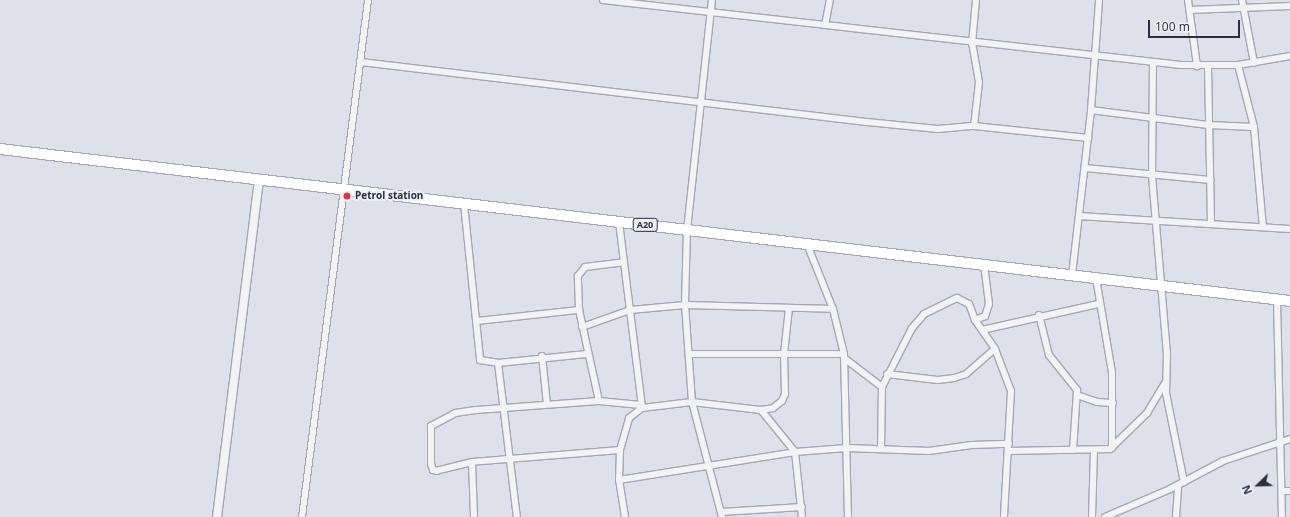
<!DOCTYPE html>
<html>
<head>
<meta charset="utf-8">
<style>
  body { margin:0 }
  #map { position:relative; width:1290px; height:517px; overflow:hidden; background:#dee1e9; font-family:"Open Sans",sans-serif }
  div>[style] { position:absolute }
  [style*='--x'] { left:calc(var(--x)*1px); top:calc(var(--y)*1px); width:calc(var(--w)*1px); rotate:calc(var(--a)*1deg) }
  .roads { filter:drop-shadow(1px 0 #a3a8b3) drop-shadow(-1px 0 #a3a8b3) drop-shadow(0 1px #a3a8b3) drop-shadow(0 -1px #a3a8b3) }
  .minor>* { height:6px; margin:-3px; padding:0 3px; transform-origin:3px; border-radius:3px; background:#f1f3f7 }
  .tertiary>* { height:8px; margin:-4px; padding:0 4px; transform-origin:4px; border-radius:4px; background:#f1f3f7 }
  .primary>* { height:10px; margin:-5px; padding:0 5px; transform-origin:5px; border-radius:5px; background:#fff }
  .dots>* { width:11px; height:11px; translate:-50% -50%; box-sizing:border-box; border:2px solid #eef0f6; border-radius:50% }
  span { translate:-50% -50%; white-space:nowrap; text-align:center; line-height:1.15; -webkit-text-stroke:4px #eef0f6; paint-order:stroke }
  .shield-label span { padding:1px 3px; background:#eef0f6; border:1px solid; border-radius:3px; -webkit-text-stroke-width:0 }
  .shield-label { font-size:9px; color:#262e40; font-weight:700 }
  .poi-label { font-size:10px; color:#262e40; font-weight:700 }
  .left { translate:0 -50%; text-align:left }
  .north { position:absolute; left:1238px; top:465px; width:40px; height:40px; -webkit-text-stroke:3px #eef0f6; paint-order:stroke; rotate:247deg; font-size:11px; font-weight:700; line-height:16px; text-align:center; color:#262e40 }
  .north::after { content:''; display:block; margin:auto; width:14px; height:18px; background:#262e40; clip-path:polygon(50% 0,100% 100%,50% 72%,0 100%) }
  .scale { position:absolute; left:1148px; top:20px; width:92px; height:18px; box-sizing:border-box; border:2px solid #262e40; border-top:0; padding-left:5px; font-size:12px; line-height:14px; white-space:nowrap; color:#262e40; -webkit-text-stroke:3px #eef0f6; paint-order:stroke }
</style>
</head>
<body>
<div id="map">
  <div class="roads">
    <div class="minor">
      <i style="--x:603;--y:0;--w:223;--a:6.4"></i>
      <i style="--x:825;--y:25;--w:25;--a:-79"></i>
      <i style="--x:1188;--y:0;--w:67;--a:82.2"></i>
      <i style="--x:1242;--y:0;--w:64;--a:79.2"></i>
      <i style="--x:1190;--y:10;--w:100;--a:-2.3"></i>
      <i style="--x:825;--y:25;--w:356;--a:6.4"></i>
      <i style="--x:1179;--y:65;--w:59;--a:0"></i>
      <i style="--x:1238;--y:65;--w:53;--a:-9.8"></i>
      <i style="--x:361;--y:62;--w:509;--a:6.78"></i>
      <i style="--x:866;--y:122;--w:72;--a:5.6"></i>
      <i style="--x:938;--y:129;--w:36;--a:-5"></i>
      <i style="--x:974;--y:126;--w:115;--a:6"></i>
      <i style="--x:1153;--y:62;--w:114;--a:90.5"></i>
      <i style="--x:1152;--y:176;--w:178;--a:85.2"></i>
      <i style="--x:1167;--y:353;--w:40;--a:91.4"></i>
      <i style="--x:1166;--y:393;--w:91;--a:78.6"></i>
      <i style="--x:1238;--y:65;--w:64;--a:75.5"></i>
      <i style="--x:1254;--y:127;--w:100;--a:84.9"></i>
      <i style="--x:1208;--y:66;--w:157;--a:88.9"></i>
      <i style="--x:1091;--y:110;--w:118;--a:7.3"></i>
      <i style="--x:1208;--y:125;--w:46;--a:2.5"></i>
      <i style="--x:974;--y:126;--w:44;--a:-83.5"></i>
      <i style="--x:979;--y:82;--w:39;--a:-100"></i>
      <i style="--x:972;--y:44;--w:44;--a:-84.8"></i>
      <i style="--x:1085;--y:168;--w:126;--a:5.5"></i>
      <i style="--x:464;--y:204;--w:157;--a:84.1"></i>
      <i style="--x:480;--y:360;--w:18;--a:9"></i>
      <i style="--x:498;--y:363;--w:89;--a:-5.8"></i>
      <i style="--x:1079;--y:216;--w:211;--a:3.5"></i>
      <i style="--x:619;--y:222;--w:186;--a:82.9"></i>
      <i style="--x:807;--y:244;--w:70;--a:68.2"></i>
      <i style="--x:833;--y:309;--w:46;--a:76.3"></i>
      <i style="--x:844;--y:354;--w:163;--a:88.6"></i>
      <i style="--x:984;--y:264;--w:40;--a:82.9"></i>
      <i style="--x:989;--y:304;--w:13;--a:108"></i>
      <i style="--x:985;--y:316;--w:11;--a:158"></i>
      <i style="--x:975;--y:320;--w:35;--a:55"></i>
      <i style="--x:995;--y:349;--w:45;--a:69.1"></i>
      <i style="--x:1011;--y:391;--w:126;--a:93.2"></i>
      <i style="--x:1072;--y:275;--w:166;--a:-83.4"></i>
      <i style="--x:1091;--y:110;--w:110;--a:-85.8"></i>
      <i style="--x:1096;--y:278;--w:96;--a:80.4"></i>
      <i style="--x:1112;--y:373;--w:75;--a:90"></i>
      <i style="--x:1277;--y:299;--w:218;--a:88.7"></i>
      <i style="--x:1039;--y:315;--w:41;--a:76"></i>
      <i style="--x:1049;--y:355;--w:45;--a:51.3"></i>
      <i style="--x:1077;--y:390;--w:60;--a:93.8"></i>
      <i style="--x:477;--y:321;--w:103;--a:-6.2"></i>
      <i style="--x:582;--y:327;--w:51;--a:-19.5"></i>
      <i style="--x:630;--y:310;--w:55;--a:-5.2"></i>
      <i style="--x:685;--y:305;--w:148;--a:1.5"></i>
      <i style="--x:982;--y:330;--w:119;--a:-12.6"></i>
      <i style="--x:689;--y:354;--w:155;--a:0"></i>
      <i style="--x:542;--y:356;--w:48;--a:84.1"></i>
      <i style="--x:844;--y:358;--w:48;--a:37.3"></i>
      <i style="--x:498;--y:363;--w:155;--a:83"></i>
      <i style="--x:887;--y:374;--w:51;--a:6.7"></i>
      <i style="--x:938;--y:380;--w:16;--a:-7"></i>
      <i style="--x:954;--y:378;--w:13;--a:-18"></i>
      <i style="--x:966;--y:374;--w:38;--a:-41"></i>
      <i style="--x:1077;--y:395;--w:21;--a:19"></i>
      <i style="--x:1097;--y:402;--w:16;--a:4"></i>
      <i style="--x:599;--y:401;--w:93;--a:-102.4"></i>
      <i style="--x:579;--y:310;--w:34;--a:-92"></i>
      <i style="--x:578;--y:276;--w:11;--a:-52"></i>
      <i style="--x:585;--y:267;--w:39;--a:-7"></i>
      <i style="--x:761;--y:410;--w:12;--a:-9"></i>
      <i style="--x:773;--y:408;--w:11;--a:-38"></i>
      <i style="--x:782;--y:401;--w:8;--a:-67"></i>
      <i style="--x:785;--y:394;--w:40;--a:-91.4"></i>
      <i style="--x:784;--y:354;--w:46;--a:-83.8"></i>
      <i style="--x:881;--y:449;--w:62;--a:-89.1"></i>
      <i style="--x:882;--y:387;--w:66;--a:-63"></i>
      <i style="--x:912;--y:328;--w:18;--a:-49"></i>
      <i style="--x:924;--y:314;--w:37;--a:-26"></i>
      <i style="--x:957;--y:298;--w:13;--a:27"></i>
      <i style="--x:969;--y:304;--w:17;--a:69"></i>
      <i style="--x:620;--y:450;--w:148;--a:175.4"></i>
      <i style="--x:472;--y:462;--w:36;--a:166"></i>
      <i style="--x:437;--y:471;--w:4;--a:-166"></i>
      <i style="--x:433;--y:470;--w:6;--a:-108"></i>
      <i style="--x:431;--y:464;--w:38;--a:-90"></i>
      <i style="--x:431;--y:426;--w:27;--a:-28"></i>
      <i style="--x:455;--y:413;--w:21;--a:-8"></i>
      <i style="--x:476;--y:410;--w:123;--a:-4.2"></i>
      <i style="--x:599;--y:401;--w:42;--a:5.4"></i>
      <i style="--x:1009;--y:451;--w:101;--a:-1.1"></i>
      <i style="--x:1110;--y:449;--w:52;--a:-44.2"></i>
      <i style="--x:1147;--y:413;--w:35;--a:-59"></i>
      <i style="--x:472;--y:462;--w:55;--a:87.9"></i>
      <i style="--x:619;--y:480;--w:178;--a:-9"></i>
      <i style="--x:795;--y:452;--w:52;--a:-4.4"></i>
      <i style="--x:847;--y:448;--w:82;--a:2.1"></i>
      <i style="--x:929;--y:451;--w:43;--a:-7.9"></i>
      <i style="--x:972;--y:445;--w:37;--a:-2"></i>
      <i style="--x:1282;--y:491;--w:8;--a:0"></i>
      <i style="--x:721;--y:512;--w:81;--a:-3.5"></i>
      <i style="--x:302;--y:517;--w:521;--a:-82.72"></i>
      <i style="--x:625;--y:517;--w:37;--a:-99"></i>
      <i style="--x:619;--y:480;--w:30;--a:-88"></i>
      <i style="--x:620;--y:450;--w:33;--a:-74"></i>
      <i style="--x:629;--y:418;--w:16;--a:-38"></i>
      <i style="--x:642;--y:408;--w:50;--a:-6.8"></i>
      <i style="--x:692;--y:402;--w:97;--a:-94.1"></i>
      <i style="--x:685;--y:305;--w:75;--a:-88.5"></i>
      <i style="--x:687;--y:230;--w:231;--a:-83.8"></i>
      <i style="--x:722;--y:517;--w:119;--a:-104.6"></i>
      <i style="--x:692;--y:402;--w:69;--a:6.6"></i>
      <i style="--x:761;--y:410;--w:54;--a:51"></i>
      <i style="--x:795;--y:452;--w:65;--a:83.9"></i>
      <i style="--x:1092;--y:517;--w:67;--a:-88.3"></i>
      <i style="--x:1105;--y:517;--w:71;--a:-23.3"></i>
      <i style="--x:1170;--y:489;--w:60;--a:-27.8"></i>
      <i style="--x:1223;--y:461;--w:71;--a:-18.2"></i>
      <i style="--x:1176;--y:517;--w:32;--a:-86"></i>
    </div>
    <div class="tertiary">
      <i style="--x:217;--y:517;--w:340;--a:-82.9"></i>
    </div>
    <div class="primary">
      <i style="--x:0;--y:149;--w:1299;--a:6.72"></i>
    </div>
  </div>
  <div class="dots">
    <i style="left:347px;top:196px;background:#d63a46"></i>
  </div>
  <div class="shield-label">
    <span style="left:645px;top:225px">A20</span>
  </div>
  <div class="poi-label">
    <span class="left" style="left:355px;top:196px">Petrol station</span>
  </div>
  <div class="north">N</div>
  <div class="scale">100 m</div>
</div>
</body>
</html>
